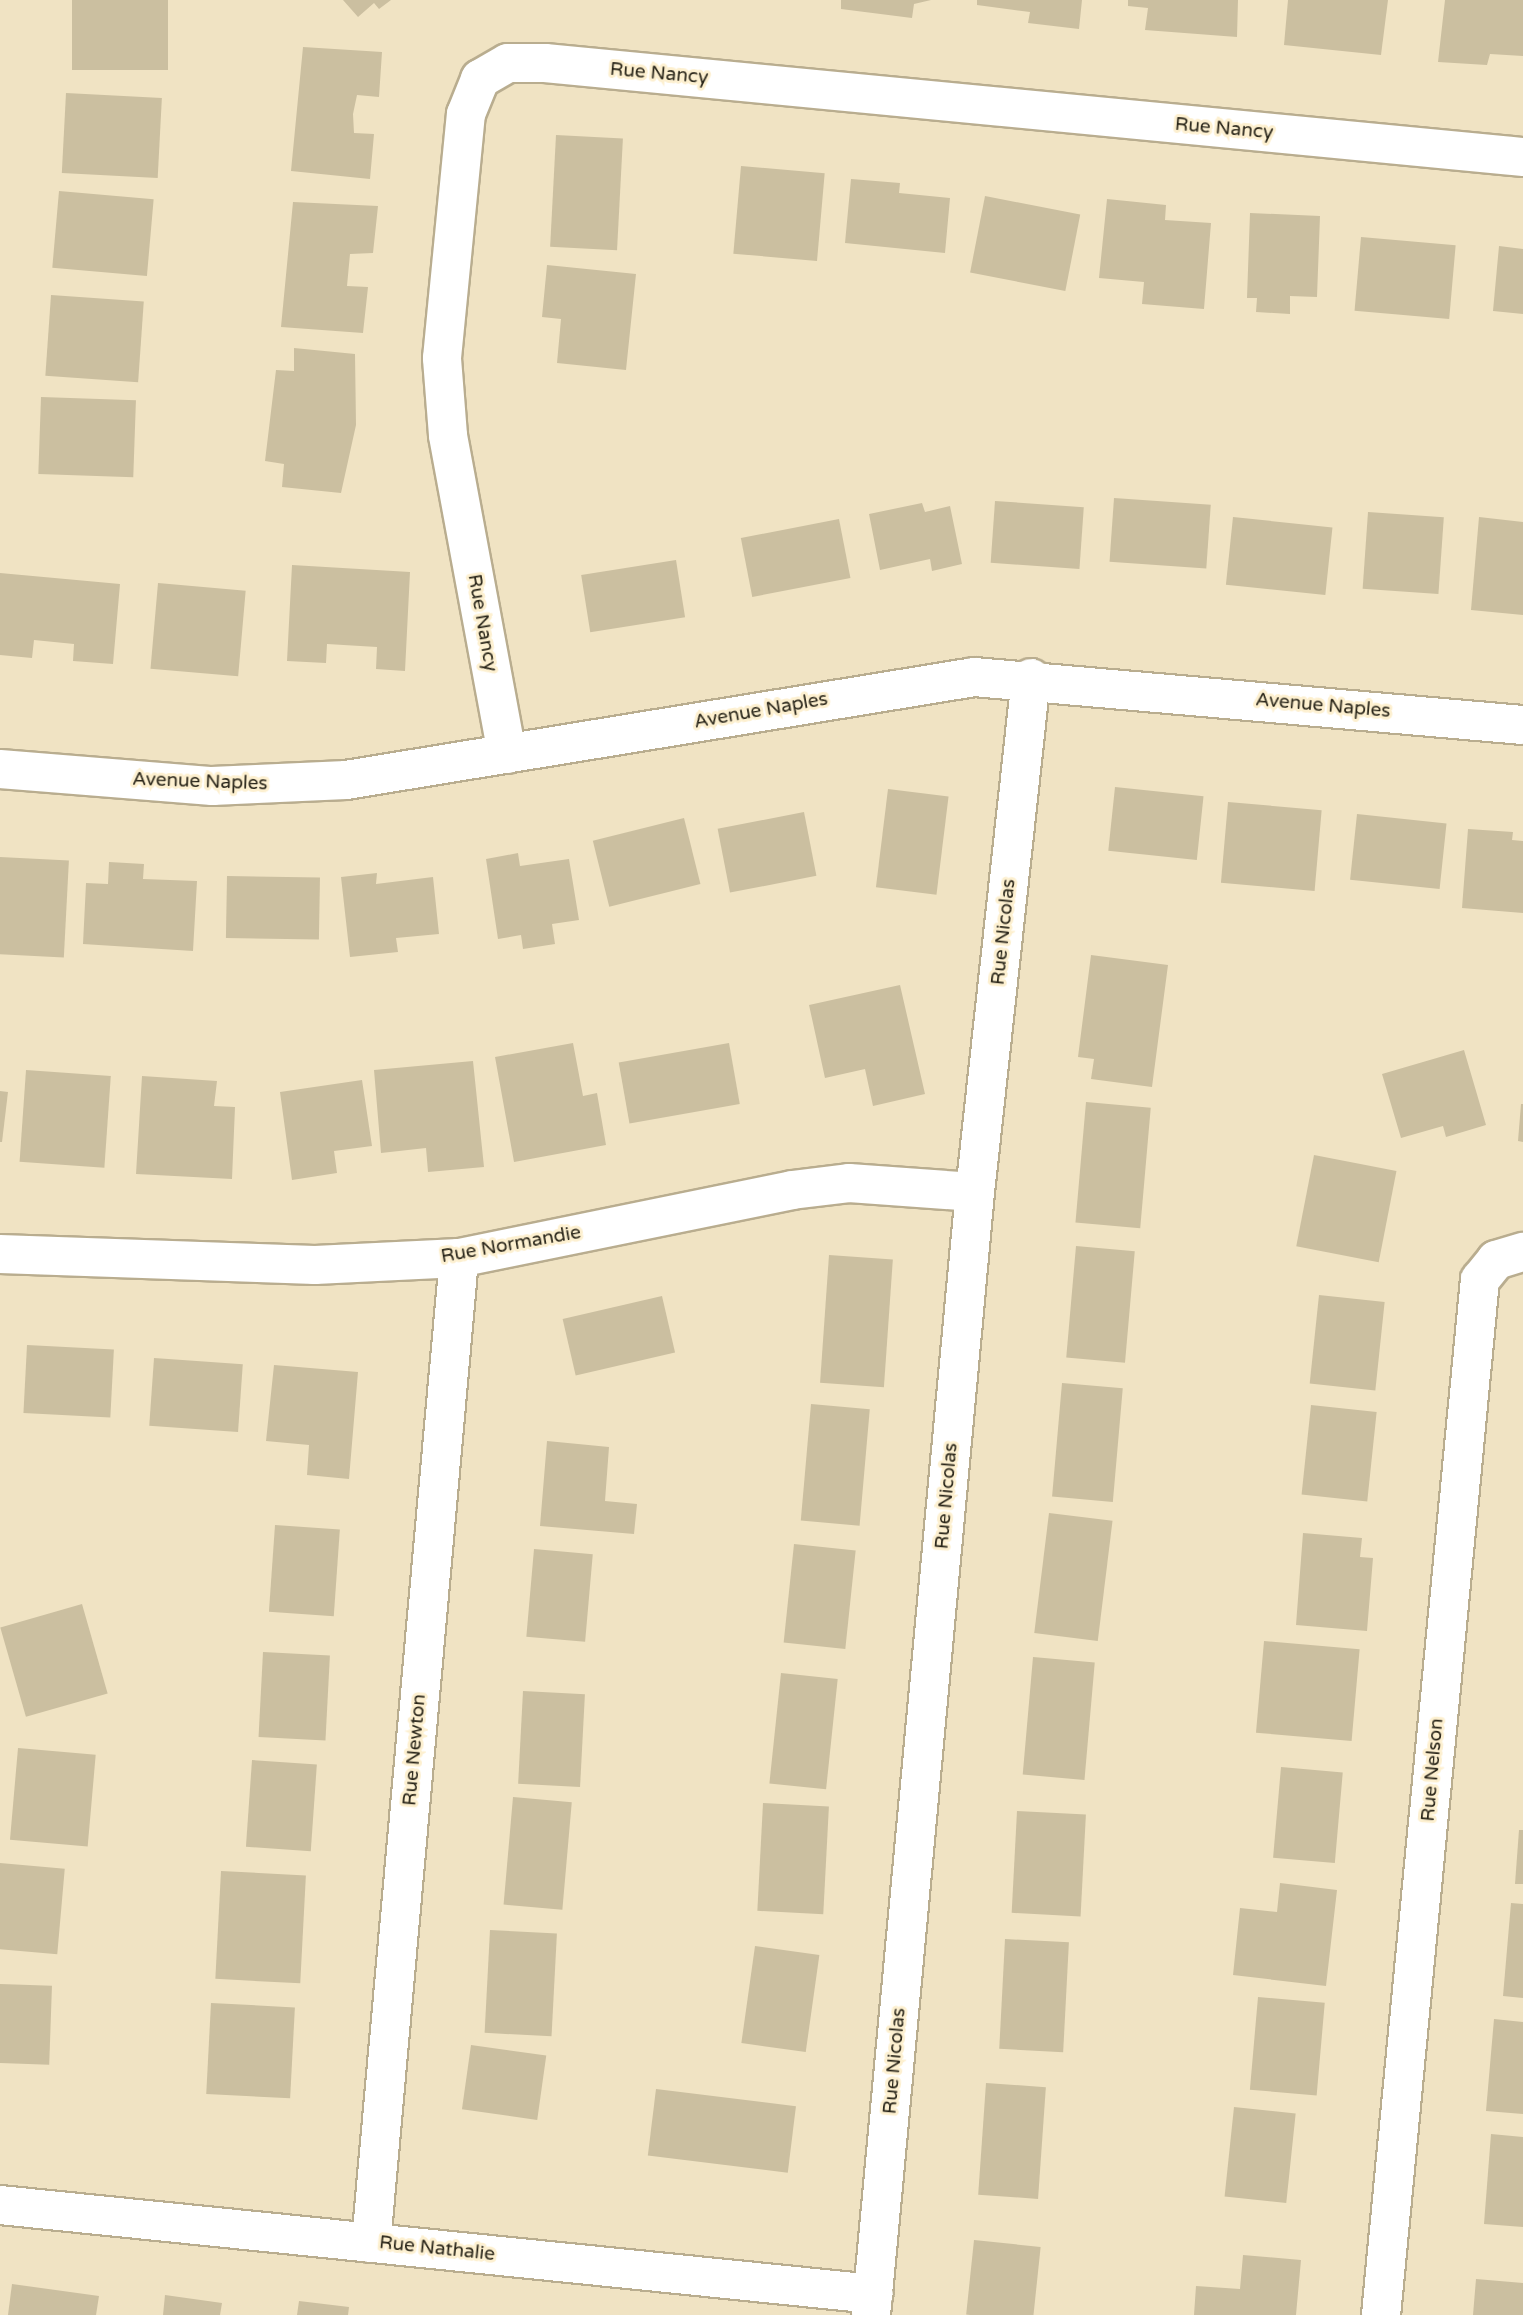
<!DOCTYPE html>
<html>
<head>
<meta charset="utf-8">
<style>
  body { margin:0 }
  #map { position:relative; width:1523px; height:2315px; overflow:hidden; background:#f0e3c3; font-family:"Varela Round",sans-serif }
  div>[style] { position:absolute }
  [style*='--x'] { left:calc(var(--x)*1px); top:calc(var(--y)*1px); width:calc(var(--w)*1px); rotate:calc(var(--a)*1deg) }
  .building>* { inset:0; background:#cbbfa0; transform-origin:0 0 }
  .roads { filter:drop-shadow(2px 0 #b9ad8f) drop-shadow(-2px 0 #b9ad8f) drop-shadow(0 2px #b9ad8f) drop-shadow(0 -2px #b9ad8f) }
  .minor>* { height:38px; margin:-19px; padding:0 19px; transform-origin:19px; border-radius:19px; background:#fff }
  span { translate:-50% -50%; white-space:nowrap; text-align:center; line-height:1.15; -webkit-text-stroke:6px #fdf0d0; paint-order:stroke }
  .street-label { font-size:19px; color:#282418 }
</style>
</head>
<body>
<div id="map">
  <div class="building">
    <i style="left:72px;top:0;width:96px;height:70px"></i>
    <i style="clip-path:polygon(343px 0,391px 0,379px 9px,374px 3px,358px 17px)"></i>
    <i style="clip-path:polygon(841px 0,931px 0,914px 4px,912px 18px,841px 9px)"></i>
    <i style="clip-path:polygon(977px 0,1082px 0,1079px 29px,1028px 23px,1030px 12px,977px 5px)"></i>
    <i style="clip-path:polygon(1128px 0,1238px 0,1237px 37px,1145px 30px,1148px 8px,1128px 6px)"></i>
    <i style="clip-path:polygon(1288px 0,1388px 0,1381px 55px,1284px 45px)"></i>
    <i style="clip-path:polygon(1445px 0,1523px 0,1523px 56px,1490px 54px,1487px 65px,1438px 62px)"></i>
    <i style="clip-path:polygon(303px 47px,382px 52px,379px 97px,357px 95px,353px 114px,354px 133px,374px 134px,370px 179px,291px 171px)"></i>
    <i style="left:66px;top:93px;width:96px;height:80px;rotate:3deg"></i>
    <i style="left:556px;top:135px;width:67px;height:112px;rotate:3deg"></i>
    <i style="left:741px;top:166px;width:84px;height:88px;rotate:5deg"></i>
    <i style="clip-path:polygon(851px 179px,900px 183px,899px 193px,950px 198px,945px 253px,845px 243px)"></i>
    <i style="left:59px;top:191px;width:95px;height:77px;rotate:5deg"></i>
    <i style="left:985px;top:196px;width:97px;height:78px;rotate:11deg"></i>
    <i style="clip-path:polygon(1107px 199px,1166px 205px,1165px 220px,1211px 223px,1204px 309px,1142px 304px,1144px 282px,1099px 278px)"></i>
    <i style="clip-path:polygon(293px 202px,378px 206px,373px 253px,350px 254px,347px 286px,368px 287px,363px 333px,281px 327px)"></i>
    <i style="clip-path:polygon(1250px 213px,1320px 216px,1317px 297px,1290px 296px,1290px 314px,1256px 312px,1257px 298px,1247px 298px)"></i>
    <i style="left:1361px;top:237px;width:95px;height:74px;rotate:5deg"></i>
    <i style="clip-path:polygon(1499px 246px,1523px 249px,1523px 314px,1493px 311px)"></i>
    <i style="clip-path:polygon(547px 265px,636px 274px,626px 370px,557px 363px,561px 319px,542px 317px)"></i>
    <i style="left:51px;top:295px;width:93px;height:81px;rotate:4deg"></i>
    <i style="clip-path:polygon(294px 348px,355px 354px,356px 425px,341px 493px,282px 487px,284px 464px,265px 461px,276px 370px,294px 371px)"></i>
    <i style="left:41px;top:397px;width:95px;height:77px;rotate:2deg"></i>
    <i style="left:1114px;top:498px;width:97px;height:64px;rotate:4deg"></i>
    <i style="left:995px;top:501px;width:89px;height:62px;rotate:4deg"></i>
    <i style="clip-path:polygon(922px 503px,925px 512px,950px 506px,962px 564px,932px 571px,930px 559px,880px 570px,869px 514px)"></i>
    <i style="left:1368px;top:512px;width:76px;height:77px;rotate:4deg"></i>
    <i style="left:1233px;top:517px;width:100px;height:68px;rotate:6deg"></i>
    <i style="clip-path:polygon(1479px 517px,1523px 522px,1523px 615px,1471px 610px)"></i>
    <i style="left:839px;top:519px;width:60px;height:100px;rotate:79deg"></i>
    <i style="left:676px;top:560px;width:58px;height:96px;rotate:81deg"></i>
    <i style="clip-path:polygon(292px 565px,410px 572px,405px 671px,376px 669px,377px 647px,327px 644px,326px 663px,287px 661px)"></i>
    <i style="clip-path:polygon(0 573px,120px 584px,113px 664px,73px 661px,74px 644px,34px 640px,32px 658px,0 655px)"></i>
    <i style="left:158px;top:583px;width:88px;height:86px;rotate:5deg"></i>
    <i style="left:1115px;top:787px;width:89px;height:64px;rotate:6deg"></i>
    <i style="left:888px;top:789px;width:61px;height:99px;rotate:7deg"></i>
    <i style="left:1228px;top:802px;width:94px;height:81px;rotate:5deg"></i>
    <i style="left:804px;top:812px;width:65px;height:88px;rotate:79deg"></i>
    <i style="left:1357px;top:814px;width:90px;height:66px;rotate:6deg"></i>
    <i style="left:684px;top:818px;width:68px;height:94px;rotate:76deg"></i>
    <i style="clip-path:polygon(1468px 829px,1513px 832px,1512px 840px,1523px 841px,1523px 913px,1462px 908px)"></i>
    <i style="clip-path:polygon(518px 853px,520px 866px,569px 859px,579px 920px,552px 924px,555px 944px,523px 949px,521px 935px,498px 939px,486px 859px)"></i>
    <i style="left:0;top:857px;width:69px;height:97px;rotate:3deg"></i>
    <i style="clip-path:polygon(109px 862px,144px 864px,143px 879px,197px 881px,193px 951px,83px 944px,86px 883px,108px 884px)"></i>
    <i style="clip-path:polygon(377px 873px,376px 884px,433px 877px,439px 934px,396px 938px,398px 952px,350px 957px,341px 877px)"></i>
    <i style="left:227px;top:876px;width:93px;height:62px;rotate:1deg"></i>
    <i style="clip-path:polygon(1091px 955px,1168px 965px,1152px 1087px,1091px 1079px,1094px 1059px,1078px 1057px)"></i>
    <i style="clip-path:polygon(900px 985px,925px 1094px,873px 1106px,865px 1069px,825px 1078px,809px 1005px)"></i>
    <i style="clip-path:polygon(573px 1043px,583px 1096px,597px 1093px,606px 1145px,514px 1162px,495px 1057px)"></i>
    <i style="left:729px;top:1043px;width:62px;height:112px;rotate:80deg"></i>
    <i style="clip-path:polygon(1464px 1050px,1486px 1125px,1446px 1137px,1443px 1126px,1401px 1138px,1382px 1074px)"></i>
    <i style="clip-path:polygon(473px 1061px,484px 1167px,428px 1172px,426px 1148px,381px 1153px,374px 1070px)"></i>
    <i style="left:26px;top:1070px;width:85px;height:92px;rotate:4deg"></i>
    <i style="clip-path:polygon(142px 1076px,217px 1081px,214px 1106px,235px 1107px,232px 1179px,136px 1174px)"></i>
    <i style="clip-path:polygon(362px 1080px,372px 1146px,334px 1151px,337px 1173px,292px 1180px,280px 1092px)"></i>
    <i style="clip-path:polygon(0 1091px,8px 1092px,2px 1142px,0 1142px)"></i>
    <i style="left:1086px;top:1102px;width:65px;height:121px;rotate:5deg"></i>
    <i style="clip-path:polygon(1521px 1104px,1523px 1104px,1523px 1142px,1518px 1141px)"></i>
    <i style="left:1314px;top:1155px;width:84px;height:93px;rotate:11deg"></i>
    <i style="left:1076px;top:1246px;width:59px;height:112px;rotate:5deg"></i>
    <i style="left:829px;top:1255px;width:64px;height:128px;rotate:4deg"></i>
    <i style="left:1319px;top:1295px;width:66px;height:89px;rotate:6deg"></i>
    <i style="left:662px;top:1296px;width:58px;height:102px;rotate:77deg"></i>
    <i style="left:27px;top:1345px;width:87px;height:68px;rotate:3deg"></i>
    <i style="left:154px;top:1358px;width:89px;height:68px;rotate:4deg"></i>
    <i style="clip-path:polygon(274px 1365px,358px 1372px,349px 1479px,307px 1475px,309px 1445px,266px 1441px)"></i>
    <i style="left:1062px;top:1383px;width:61px;height:114px;rotate:5deg"></i>
    <i style="left:811px;top:1404px;width:59px;height:117px;rotate:5deg"></i>
    <i style="left:1311px;top:1405px;width:66px;height:90px;rotate:6deg"></i>
    <i style="clip-path:polygon(547px 1441px,609px 1447px,605px 1501px,637px 1504px,634px 1534px,540px 1526px)"></i>
    <i style="left:1049px;top:1513px;width:64px;height:121px;rotate:7deg"></i>
    <i style="left:275px;top:1525px;width:65px;height:87px;rotate:4deg"></i>
    <i style="clip-path:polygon(1303px 1533px,1362px 1538px,1360px 1557px,1373px 1558px,1367px 1631px,1296px 1625px)"></i>
    <i style="left:794px;top:1544px;width:62px;height:99px;rotate:6deg"></i>
    <i style="left:534px;top:1549px;width:59px;height:88px;rotate:5deg"></i>
    <i style="left:82px;top:1604px;width:93px;height:85px;rotate:74deg"></i>
    <i style="left:1264px;top:1641px;width:96px;height:92px;rotate:5deg"></i>
    <i style="left:263px;top:1652px;width:67px;height:85px;rotate:3deg"></i>
    <i style="left:1033px;top:1657px;width:62px;height:118px;rotate:5deg"></i>
    <i style="left:781px;top:1673px;width:57px;height:111px;rotate:6deg"></i>
    <i style="left:523px;top:1691px;width:62px;height:93px;rotate:3deg"></i>
    <i style="left:18px;top:1748px;width:78px;height:92px;rotate:5deg"></i>
    <i style="left:252px;top:1760px;width:65px;height:87px;rotate:4deg"></i>
    <i style="left:1281px;top:1767px;width:62px;height:91px;rotate:5deg"></i>
    <i style="left:513px;top:1797px;width:59px;height:108px;rotate:5deg"></i>
    <i style="left:763px;top:1803px;width:66px;height:108px;rotate:3deg"></i>
    <i style="left:1017px;top:1811px;width:69px;height:102px;rotate:3deg"></i>
    <i style="clip-path:polygon(1519px 1830px,1523px 1830px,1523px 1884px,1515px 1884px)"></i>
    <i style="left:0;top:1863px;width:65px;height:86px;rotate:5deg"></i>
    <i style="left:221px;top:1871px;width:85px;height:108px;rotate:3deg"></i>
    <i style="clip-path:polygon(1280px 1883px,1337px 1890px,1326px 1986px,1233px 1975px,1240px 1908px,1277px 1912px)"></i>
    <i style="clip-path:polygon(1511px 1903px,1523px 1904px,1523px 1998px,1503px 1996px)"></i>
    <i style="left:490px;top:1930px;width:67px;height:103px;rotate:3deg"></i>
    <i style="left:1005px;top:1939px;width:64px;height:110px;rotate:3deg"></i>
    <i style="left:755px;top:1946px;width:65px;height:98px;rotate:8deg"></i>
    <i style="left:0;top:1984px;width:52px;height:79px;rotate:2deg"></i>
    <i style="left:1258px;top:1997px;width:67px;height:93px;rotate:5deg"></i>
    <i style="left:211px;top:2003px;width:84px;height:91px;rotate:3deg"></i>
    <i style="clip-path:polygon(1494px 2019px,1523px 2022px,1523px 2114px,1486px 2111px)"></i>
    <i style="left:471px;top:2045px;width:76px;height:65px;rotate:8deg"></i>
    <i style="left:986px;top:2083px;width:60px;height:112px;rotate:4deg"></i>
    <i style="left:656px;top:2089px;width:141px;height:67px;rotate:7deg"></i>
    <i style="left:1234px;top:2107px;width:62px;height:90px;rotate:6deg"></i>
    <i style="clip-path:polygon(1491px 2134px,1523px 2137px,1523px 2227px,1484px 2224px)"></i>
    <i style="left:974px;top:2240px;width:67px;height:75px;rotate:6deg"></i>
    <i style="clip-path:polygon(1243px 2255px,1301px 2260px,1296px 2315px,1194px 2315px,1196px 2286px,1240px 2289px)"></i>
    <i style="clip-path:polygon(1476px 2279px,1523px 2283px,1523px 2315px,1473px 2315px)"></i>
    <i style="clip-path:polygon(12px 2284px,99px 2296px,96px 2315px,8px 2315px)"></i>
    <i style="clip-path:polygon(165px 2295px,222px 2303px,220px 2315px,163px 2315px)"></i>
    <i style="clip-path:polygon(299px 2301px,349px 2307px,348px 2315px,297px 2315px)"></i>
  </div>
  <div class="roads">
    <div class="minor">
      <i style="--x:507;--y:754;--w:324;--a:-100.5"></i>
      <i style="--x:448;--y:435;--w:77;--a:-94.5"></i>
      <i style="--x:442;--y:358;--w:245;--a:-84.4"></i>
      <i style="--x:466;--y:114;--w:38;--a:-68"></i>
      <i style="--x:480;--y:79;--w:32;--a:-30"></i>
      <i style="--x:508;--y:63;--w:37;--a:0"></i>
      <i style="--x:545;--y:63;--w:983;--a:5.49"></i>
      <i style="--x:0;--y:769;--w:213;--a:4.6"></i>
      <i style="--x:212;--y:786;--w:134;--a:-2.6"></i>
      <i style="--x:346;--y:780;--w:636;--a:-9.31"></i>
      <i style="--x:974;--y:677;--w:551;--a:5"></i>
      <i style="--x:0;--y:1254;--w:315;--a:2"></i>
      <i style="--x:315;--y:1265;--w:144;--a:-2.8"></i>
      <i style="--x:459;--y:1258;--w:340;--a:-11.5"></i>
      <i style="--x:792;--y:1190;--w:57;--a:-7"></i>
      <i style="--x:849;--y:1183;--w:126;--a:4.1"></i>
      <i style="--x:0;--y:2205;--w:878;--a:5.82"></i>
      <i style="--x:371;--y:2243;--w:989;--a:-84.89"></i>
      <i style="--x:871;--y:2315;--w:1128;--a:-84.71"></i>
      <i style="--x:975;--y:1192;--w:517;--a:-83.78"></i>
      <i style="--x:1381;--y:2315;--w:1040;--a:-84.54"></i>
      <i style="--x:1480;--y:1280;--w:26;--a:-51"></i>
      <i style="--x:1496;--y:1260;--w:28;--a:-17"></i>
    </div>
  </div>
  <div class="street-label">
    <span style="left:659px;top:74px;rotate:5deg">Rue Nancy</span>
    <span style="left:1224px;top:129px;rotate:5deg">Rue Nancy</span>
    <span style="left:482px;top:623px;rotate:80deg">Rue Nancy</span>
    <span style="left:1323px;top:706px;rotate:5deg">Avenue Naples</span>
    <span style="left:761px;top:711px;rotate:-10deg">Avenue Naples</span>
    <span style="left:200px;top:782px;rotate:2deg">Avenue Naples</span>
    <span style="left:1004px;top:932px;rotate:-84deg">Rue Nicolas</span>
    <span style="left:511px;top:1245px;rotate:-10deg">Rue Normandie</span>
    <span style="left:947px;top:1496px;rotate:-85deg">Rue Nicolas</span>
    <span style="left:415px;top:1750px;rotate:-85deg">Rue Newton</span>
    <span style="left:1433px;top:1770px;rotate:-85deg">Rue Nelson</span>
    <span style="left:895px;top:2061px;rotate:-85deg">Rue Nicolas</span>
    <span style="left:437px;top:2249px;rotate:6deg">Rue Nathalie</span>
  </div>
</div>
</body>
</html>
